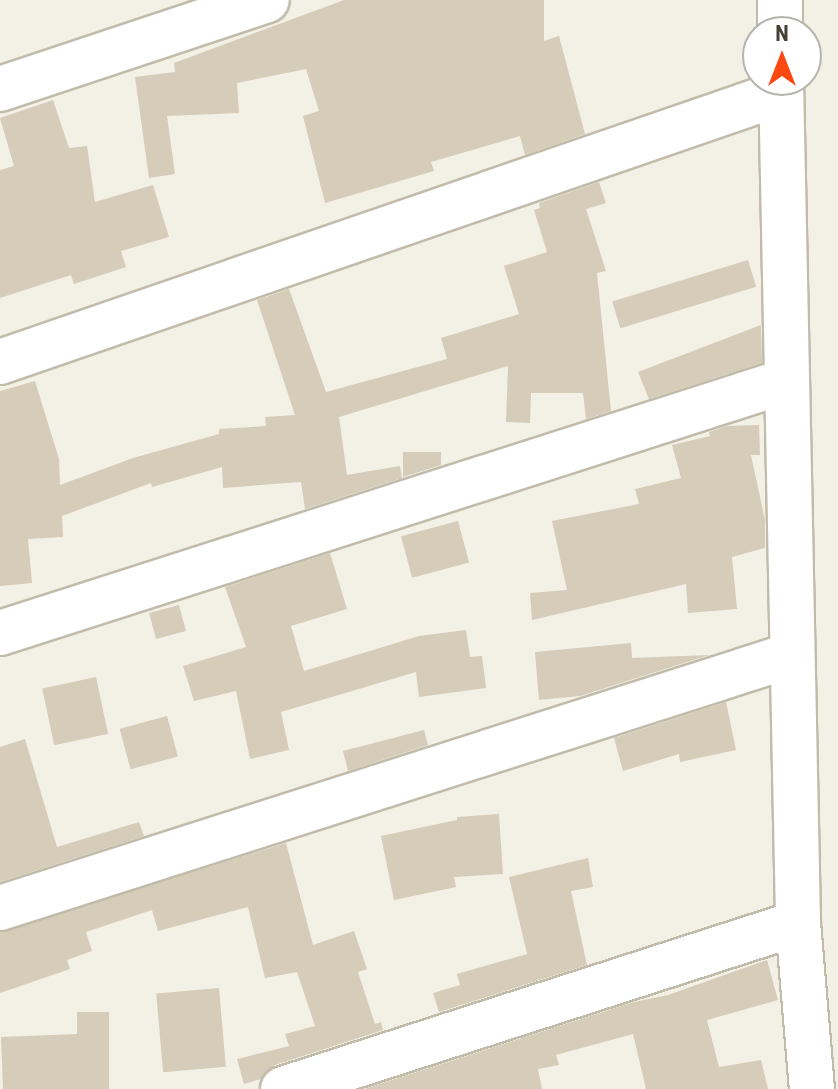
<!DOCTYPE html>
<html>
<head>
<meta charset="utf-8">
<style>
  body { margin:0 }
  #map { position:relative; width:838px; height:1089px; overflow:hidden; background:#f3f0e5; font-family:"Roboto Condensed",sans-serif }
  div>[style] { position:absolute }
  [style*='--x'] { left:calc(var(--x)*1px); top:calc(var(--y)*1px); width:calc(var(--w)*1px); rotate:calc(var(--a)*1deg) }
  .building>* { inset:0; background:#d5ccba; transform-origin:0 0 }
  .roads { filter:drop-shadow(2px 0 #c1bbaa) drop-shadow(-2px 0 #c1bbaa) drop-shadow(0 2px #c1bbaa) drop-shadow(0 -2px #c1bbaa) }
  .minor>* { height:44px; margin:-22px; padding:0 22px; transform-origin:22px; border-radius:22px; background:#fff }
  span { translate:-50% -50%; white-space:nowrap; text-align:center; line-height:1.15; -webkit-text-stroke:6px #fff; paint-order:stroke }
  .north { position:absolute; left:742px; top:16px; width:80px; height:80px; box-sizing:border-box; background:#fff; border:2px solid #b5b3ae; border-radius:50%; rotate:0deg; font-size:22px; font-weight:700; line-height:32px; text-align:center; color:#454035 }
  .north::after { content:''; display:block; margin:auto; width:28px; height:36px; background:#fe4811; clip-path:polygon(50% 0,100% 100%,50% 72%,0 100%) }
</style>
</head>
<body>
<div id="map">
  <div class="building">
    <i style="clip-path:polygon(344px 0,544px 0,544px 41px,559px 36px,585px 134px,525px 155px,520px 136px,431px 162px,434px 171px,325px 203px,303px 116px,319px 111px,306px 69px,237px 83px,239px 113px,167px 116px,175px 174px,149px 178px,135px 77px,175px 72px,174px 63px)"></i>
    <i style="clip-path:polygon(53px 100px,69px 148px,87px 146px,95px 202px,153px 185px,169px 237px,121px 251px,126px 267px,74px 284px,71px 275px,0 298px,0 170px,14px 166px,0 118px)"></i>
    <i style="clip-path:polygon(599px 182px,606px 203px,586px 209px,606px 271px,597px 273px,611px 411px,586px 419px,583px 393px,531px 393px,530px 423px,506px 422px,508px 366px,339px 417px,347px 475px,400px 466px,402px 478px,305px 509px,301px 482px,223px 488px,222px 467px,152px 487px,151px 483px,62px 516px,63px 537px,28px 539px,32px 583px,0 586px,0 391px,35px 381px,59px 459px,60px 485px,133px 458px,219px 434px,219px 429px,266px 426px,265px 417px,295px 415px,257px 300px,289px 289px,326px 392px,447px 359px,441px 338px,519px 314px,504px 266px,547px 252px,534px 210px,540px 208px,539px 203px)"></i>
    <i style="left:748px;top:260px;width:28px;height:142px;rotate:73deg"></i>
    <i style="clip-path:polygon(761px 325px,762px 363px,649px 399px,638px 372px)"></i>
    <i style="clip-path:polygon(759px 425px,760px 455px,751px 455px,765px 520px,765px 548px,732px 557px,737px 609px,688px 613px,686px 584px,532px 620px,530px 593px,567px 590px,552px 521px,639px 504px,635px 489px,681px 478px,672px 445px,710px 436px,709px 432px,727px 426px)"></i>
    <i style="clip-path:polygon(403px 452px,441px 452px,441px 465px,403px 477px)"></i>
    <i style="left:458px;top:521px;width:43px;height:59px;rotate:75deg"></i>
    <i style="clip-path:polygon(330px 553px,347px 609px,291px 626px,304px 671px,419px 636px,466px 630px,470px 657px,482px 656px,486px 688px,419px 697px,416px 672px,281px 712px,289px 750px,250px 759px,236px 691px,194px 701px,183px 666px,246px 647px,225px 587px)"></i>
    <i style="left:179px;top:605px;width:27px;height:31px;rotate:75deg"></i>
    <i style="clip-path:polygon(631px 643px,632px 658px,709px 655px,580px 696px,539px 700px,535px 652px)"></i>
    <i style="left:96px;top:677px;width:58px;height:55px;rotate:78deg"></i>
    <i style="clip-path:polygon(726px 702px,736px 750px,680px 762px,679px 754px,623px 771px,614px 738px)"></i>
    <i style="left:167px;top:716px;width:42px;height:49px;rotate:75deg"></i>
    <i style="clip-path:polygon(424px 730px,428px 745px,348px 771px,343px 751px)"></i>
    <i style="clip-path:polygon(25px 739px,57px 847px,139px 822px,144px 836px,0 882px,0 747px)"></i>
    <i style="clip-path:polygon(499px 814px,503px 874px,454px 877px,456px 887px,394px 900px,381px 836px,457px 820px,457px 817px)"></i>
    <i style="clip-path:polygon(286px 843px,313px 945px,354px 931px,367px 969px,358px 972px,375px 1024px,381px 1022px,383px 1030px,275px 1065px,261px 1079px,244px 1084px,237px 1059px,289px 1046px,285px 1034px,315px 1026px,297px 972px,265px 978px,248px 907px,158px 931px,152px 910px,86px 932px,92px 951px,67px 960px,70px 969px,0 993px,0 932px)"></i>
    <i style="clip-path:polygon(588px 858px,593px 887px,571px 891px,587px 965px,439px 1012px,433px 993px,460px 985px,457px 974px,527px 954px,509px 877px)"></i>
    <i style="clip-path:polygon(767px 960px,778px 1000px,707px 1020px,719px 1067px,761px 1060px,768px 1089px,646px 1089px,633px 1034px,556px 1055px,559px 1065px,538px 1069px,542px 1089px,364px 1089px,634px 1002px,668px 995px)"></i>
    <i style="left:219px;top:988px;width:79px;height:63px;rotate:85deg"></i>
    <i style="clip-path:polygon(77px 1012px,109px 1012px,109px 1089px,3px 1089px,1px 1037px,77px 1034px)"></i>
  </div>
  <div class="roads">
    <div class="minor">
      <i style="--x:780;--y:0;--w:32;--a:90"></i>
      <i style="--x:781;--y:80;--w:843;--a:88.84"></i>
      <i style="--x:798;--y:923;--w:167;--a:85.2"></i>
      <i style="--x:0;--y:89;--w:281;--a:-18.4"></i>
      <i style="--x:0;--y:362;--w:826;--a:-19.01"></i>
      <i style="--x:0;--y:633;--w:825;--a:-17.78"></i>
      <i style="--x:0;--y:908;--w:831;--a:-17.72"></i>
      <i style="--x:283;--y:1089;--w:541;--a:-17.87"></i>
    </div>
  </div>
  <div class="north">N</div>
</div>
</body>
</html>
